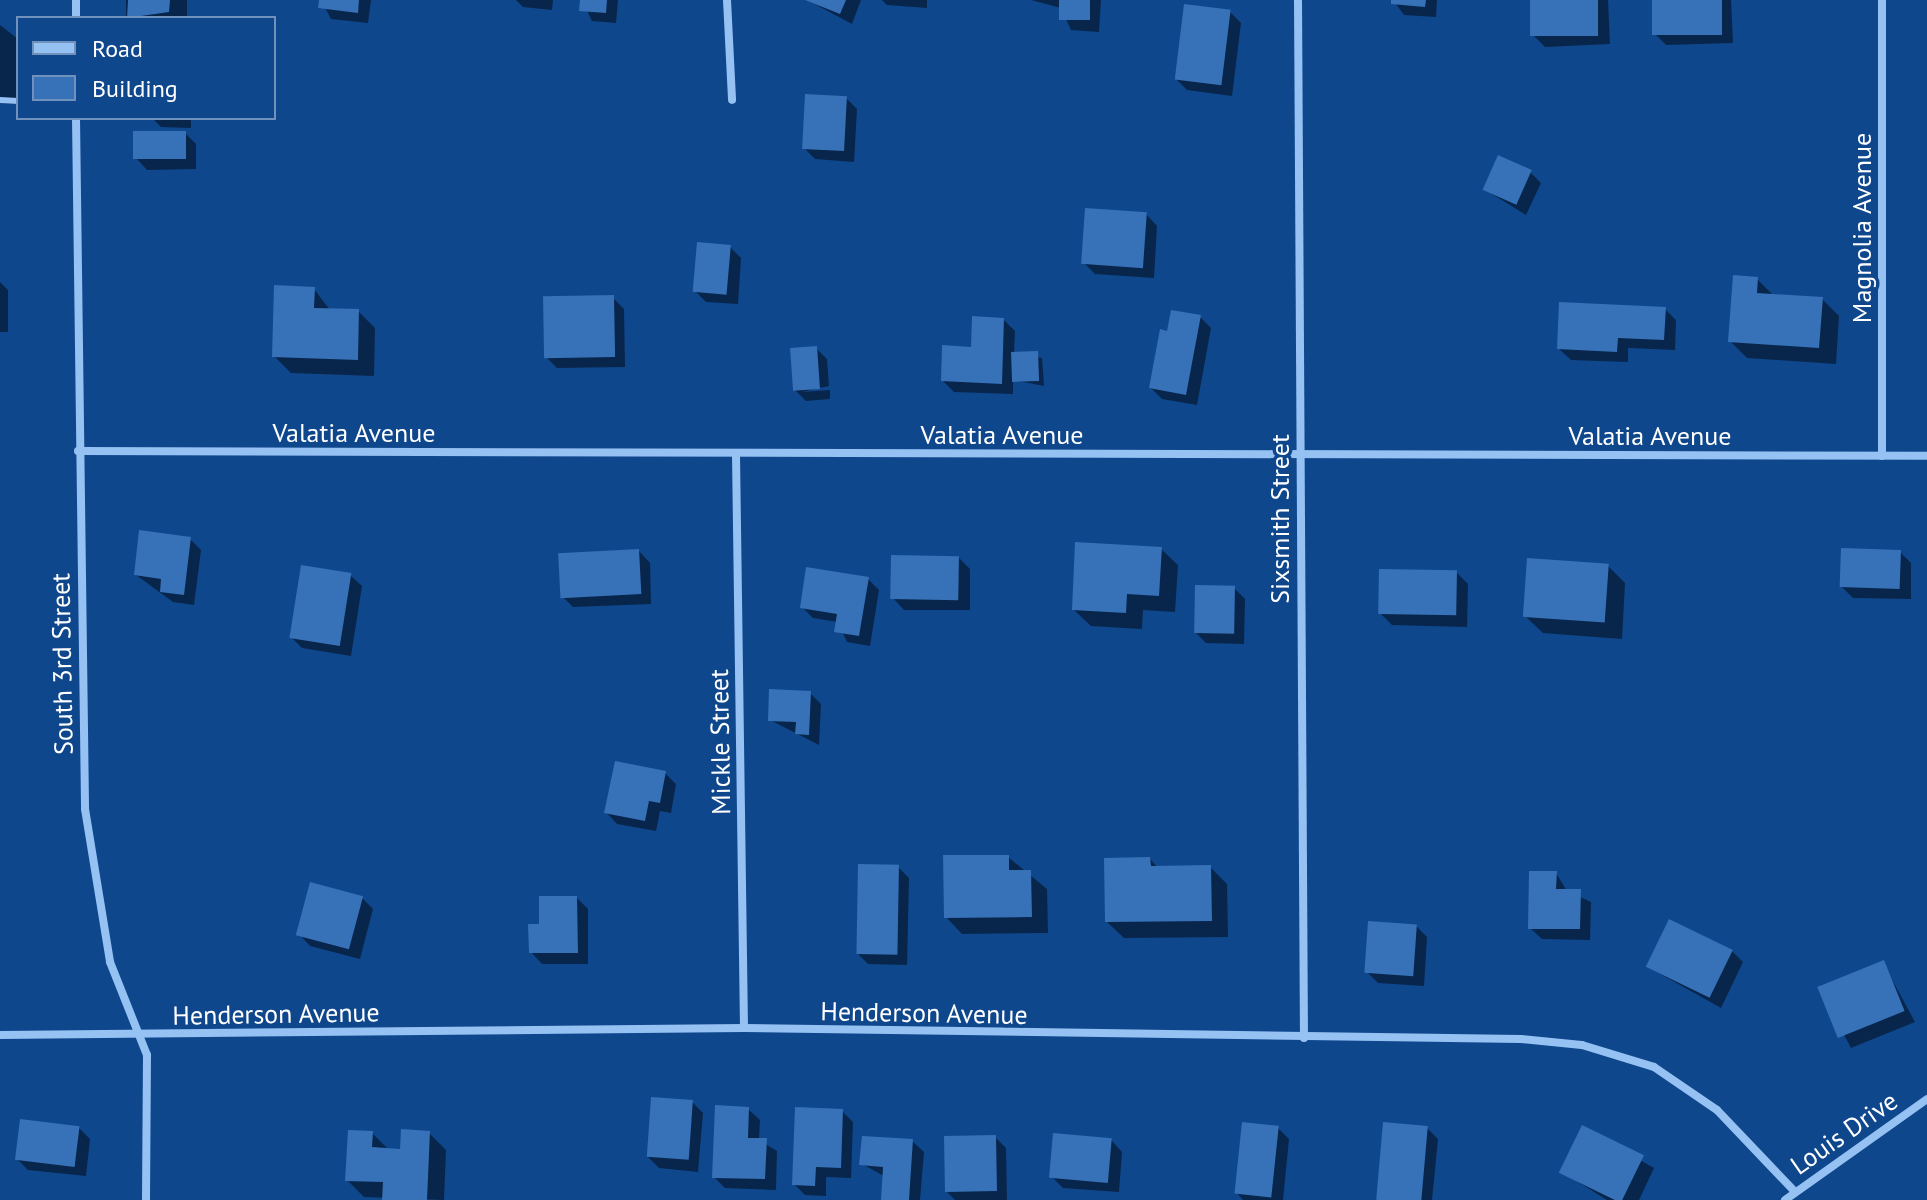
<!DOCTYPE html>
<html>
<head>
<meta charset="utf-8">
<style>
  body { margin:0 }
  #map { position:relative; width:1927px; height:1200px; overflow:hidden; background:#0f478d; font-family:"PT Sans",sans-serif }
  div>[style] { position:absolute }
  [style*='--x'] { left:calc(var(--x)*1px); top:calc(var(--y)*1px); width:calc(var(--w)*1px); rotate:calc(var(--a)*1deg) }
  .shadow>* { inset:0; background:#0007; transform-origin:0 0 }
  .building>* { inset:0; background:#3771b7; transform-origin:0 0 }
  .service>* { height:6px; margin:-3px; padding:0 3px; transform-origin:3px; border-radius:3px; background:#96c1f3 }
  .minor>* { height:8px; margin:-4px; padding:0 4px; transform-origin:4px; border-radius:4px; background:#96c1f3 }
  span { translate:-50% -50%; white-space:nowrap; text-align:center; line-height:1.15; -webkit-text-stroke:7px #0f478d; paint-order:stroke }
  .street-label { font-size:26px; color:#fff }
  .legend { position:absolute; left:16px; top:16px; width:260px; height:104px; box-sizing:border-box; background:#0f478d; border:2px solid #6f91bb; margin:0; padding:10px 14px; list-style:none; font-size:24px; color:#fff }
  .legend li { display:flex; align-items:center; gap:16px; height:40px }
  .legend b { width:40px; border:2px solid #6f91bb }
</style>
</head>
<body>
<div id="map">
  <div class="shadow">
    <i style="left:126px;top:0;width:61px;height:18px"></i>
    <i style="clip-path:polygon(321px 0,371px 0,368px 23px,331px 19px)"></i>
    <i style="clip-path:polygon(516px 0,553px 0,552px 10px,523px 7px)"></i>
    <i style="clip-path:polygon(582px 0,618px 0,616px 23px,592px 21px)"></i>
    <i style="clip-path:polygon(807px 0,861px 0,852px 24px)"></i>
    <i style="clip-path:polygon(882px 0,927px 0,927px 8px,887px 5px)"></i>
    <i style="clip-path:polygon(1031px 0,1101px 0,1099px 32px,1071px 30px,1061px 8px)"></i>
    <i style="clip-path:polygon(1393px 0,1437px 0,1436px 17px,1404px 15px)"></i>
    <i style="clip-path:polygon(1532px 0,1608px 0,1610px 44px,1545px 47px,1534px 36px)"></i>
    <i style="clip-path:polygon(1654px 0,1731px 0,1733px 43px,1666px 45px,1655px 34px)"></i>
    <i style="clip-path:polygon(1230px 12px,1241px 23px,1232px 96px,1187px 90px,1176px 79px)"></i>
    <i style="clip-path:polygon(0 25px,18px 39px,16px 104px,0 103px)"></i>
    <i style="clip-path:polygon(846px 98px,857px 109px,854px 162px,815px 159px,804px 148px)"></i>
    <i style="clip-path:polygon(152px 118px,191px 118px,191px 128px,161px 127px)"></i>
    <i style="clip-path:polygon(185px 133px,196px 144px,196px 169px,147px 170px,136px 158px)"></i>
    <i style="clip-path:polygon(1530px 172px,1541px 183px,1526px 215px,1484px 189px)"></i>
    <i style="clip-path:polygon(1146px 214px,1157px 226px,1154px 278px,1095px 274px,1084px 263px)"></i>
    <i style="clip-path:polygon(730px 247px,741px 258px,738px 304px,706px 302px,695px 291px)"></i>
    <i style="clip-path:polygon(1757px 279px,1774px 296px,1822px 299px,1839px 316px,1836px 364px,1747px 358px,1730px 341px)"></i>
    <i style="clip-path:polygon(0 282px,8px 290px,8px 332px,0 332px)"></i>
    <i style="clip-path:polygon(314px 289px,330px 310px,358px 311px,375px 328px,374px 376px,291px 373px,274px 356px)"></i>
    <i style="clip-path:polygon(613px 298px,624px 309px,625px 367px,557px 368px,546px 357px)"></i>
    <i style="clip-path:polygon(1665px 309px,1676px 320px,1675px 350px,1628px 348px,1628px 362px,1571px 360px,1559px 349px)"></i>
    <i style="clip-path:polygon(1200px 317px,1211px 328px,1197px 405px,1162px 399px,1151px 388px,1169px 333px)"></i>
    <i style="clip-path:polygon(1004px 320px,1015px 331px,1014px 354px,1042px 358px,1044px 386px,1013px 380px,1013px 394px,954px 392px,943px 381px)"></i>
    <i style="clip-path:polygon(816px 348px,827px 359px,829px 386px,802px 392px,830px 390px,830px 399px,806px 401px,795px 390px)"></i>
    <i style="clip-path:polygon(190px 539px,201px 550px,194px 605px,173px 602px,136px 575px)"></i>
    <i style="clip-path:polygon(1161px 549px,1178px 565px,1175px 612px,1143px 610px,1142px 629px,1091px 626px,1074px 610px)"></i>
    <i style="clip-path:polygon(639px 551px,650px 563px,651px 604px,573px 607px,562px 596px)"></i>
    <i style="clip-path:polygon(1900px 552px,1911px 563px,1911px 599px,1853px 598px,1842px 587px)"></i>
    <i style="clip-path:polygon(959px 558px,970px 569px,970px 610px,904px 610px,893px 598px)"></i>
    <i style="clip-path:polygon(1608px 566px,1625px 583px,1622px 639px,1543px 633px,1526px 617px)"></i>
    <i style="clip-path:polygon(1457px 573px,1468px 584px,1467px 627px,1392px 625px,1380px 613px)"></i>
    <i style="clip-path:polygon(350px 575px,362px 586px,351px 656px,302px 648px,291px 637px)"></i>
    <i style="clip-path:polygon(868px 579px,879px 590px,870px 646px,847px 642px,838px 622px,813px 618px,802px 607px)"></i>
    <i style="clip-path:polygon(1234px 588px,1245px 599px,1244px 644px,1206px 643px,1195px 632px)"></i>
    <i style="clip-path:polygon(810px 693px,821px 704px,819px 745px,770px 720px)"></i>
    <i style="clip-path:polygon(665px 773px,676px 784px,671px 813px,660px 811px,656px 831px,617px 824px,606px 812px)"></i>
    <i style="clip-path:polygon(1008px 857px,1047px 889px,1048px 933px,962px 934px,946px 917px)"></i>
    <i style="clip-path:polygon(1150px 859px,1158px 868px,1210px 867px,1227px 884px,1228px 937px,1124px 938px,1107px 922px)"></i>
    <i style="clip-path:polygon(898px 867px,909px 878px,907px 965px,868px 964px,857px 953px)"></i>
    <i style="clip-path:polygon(1556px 873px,1567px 891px,1591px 902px,1590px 940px,1542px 939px,1530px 928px)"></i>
    <i style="clip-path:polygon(362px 898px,373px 909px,360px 959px,310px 946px,299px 934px)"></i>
    <i style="clip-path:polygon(577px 898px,588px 909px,588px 964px,542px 964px,531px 952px,541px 926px)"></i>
    <i style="clip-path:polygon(1416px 926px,1427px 937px,1424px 986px,1378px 983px,1367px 972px)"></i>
    <i style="clip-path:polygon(1732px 951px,1743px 962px,1721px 1008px,1648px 967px)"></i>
    <i style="clip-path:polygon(1883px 963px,1915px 1022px,1851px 1048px,1820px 989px)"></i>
    <i style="clip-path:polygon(692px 1102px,703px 1113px,698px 1172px,659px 1168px,648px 1157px)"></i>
    <i style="clip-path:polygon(748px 1109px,760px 1120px,759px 1140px,777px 1151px,776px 1190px,725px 1188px,714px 1177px)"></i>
    <i style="clip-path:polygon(842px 1111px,853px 1122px,851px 1178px,826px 1177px,826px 1196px,805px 1195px,794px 1184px)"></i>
    <i style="clip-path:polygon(79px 1128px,90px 1139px,86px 1176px,28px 1170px,17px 1159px)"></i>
    <i style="clip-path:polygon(1278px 1128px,1289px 1139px,1283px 1200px,1243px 1200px,1237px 1193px)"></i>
    <i style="clip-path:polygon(1427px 1128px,1438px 1139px,1432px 1200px,1379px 1200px)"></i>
    <i style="clip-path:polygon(1583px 1128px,1654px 1168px,1639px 1200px,1607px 1200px,1562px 1172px)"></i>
    <i style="clip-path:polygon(372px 1133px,389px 1150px,402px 1151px,429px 1133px,446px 1150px,444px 1200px,364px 1197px,347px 1180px)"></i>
    <i style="clip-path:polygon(995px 1137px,1006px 1148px,1007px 1200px,955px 1200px,947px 1192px)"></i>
    <i style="clip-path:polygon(1111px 1140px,1122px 1152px,1119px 1192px,1063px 1188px,1052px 1177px)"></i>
    <i style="clip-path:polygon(912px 1141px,924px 1152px,920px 1200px,883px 1200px,884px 1176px,862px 1164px)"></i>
  </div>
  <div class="building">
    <i style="clip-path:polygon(128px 0,170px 0,169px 12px,127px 18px)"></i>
    <i style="clip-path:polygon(319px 0,359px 0,358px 13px,318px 8px)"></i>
    <i style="clip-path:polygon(580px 0,607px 0,606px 13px,579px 11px)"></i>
    <i style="clip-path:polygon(805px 0,846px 0,840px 14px)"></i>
    <i style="left:1059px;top:0;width:31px;height:20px"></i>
    <i style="clip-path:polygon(1391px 0,1426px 0,1425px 7px,1391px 4px)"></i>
    <i style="left:1530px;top:0;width:68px;height:36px"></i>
    <i style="left:1652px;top:0;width:70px;height:35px"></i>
    <i style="left:1184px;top:4px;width:47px;height:76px;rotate:7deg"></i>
    <i style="left:805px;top:94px;width:42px;height:55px;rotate:3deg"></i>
    <i style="left:186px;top:131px;width:28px;height:53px;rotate:90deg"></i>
    <i style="left:1498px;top:155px;width:37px;height:38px;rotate:24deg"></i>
    <i style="left:1085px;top:208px;width:62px;height:56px;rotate:4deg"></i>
    <i style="left:697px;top:242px;width:34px;height:50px;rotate:5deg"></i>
    <i style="clip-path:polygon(1733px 275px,1758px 277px,1757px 293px,1823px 297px,1819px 348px,1728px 342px)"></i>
    <i style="clip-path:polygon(274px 285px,315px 287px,314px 308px,359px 309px,358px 360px,272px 357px)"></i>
    <i style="left:614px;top:295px;width:62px;height:71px;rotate:89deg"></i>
    <i style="clip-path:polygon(1559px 302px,1666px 307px,1664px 340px,1618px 338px,1617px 352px,1557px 349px)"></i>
    <i style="clip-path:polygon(1171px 310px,1201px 315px,1186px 395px,1149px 388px,1160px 329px,1167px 331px)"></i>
    <i style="clip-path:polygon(972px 316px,1004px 318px,1002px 384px,941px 381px,942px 345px,971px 347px)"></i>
    <i style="left:817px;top:346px;width:43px;height:27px;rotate:86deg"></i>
    <i style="left:1038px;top:351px;width:30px;height:27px;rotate:88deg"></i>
    <i style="clip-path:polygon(139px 530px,191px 537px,184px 595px,160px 592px,161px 579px,134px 575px)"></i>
    <i style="clip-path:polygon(1075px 542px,1162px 547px,1159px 596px,1127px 594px,1126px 613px,1072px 610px)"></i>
    <i style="left:1841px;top:548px;width:60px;height:39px;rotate:2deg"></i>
    <i style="left:639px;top:549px;width:45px;height:81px;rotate:87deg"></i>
    <i style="left:891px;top:555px;width:68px;height:44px;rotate:1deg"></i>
    <i style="left:1527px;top:558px;width:82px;height:59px;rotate:4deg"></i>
    <i style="left:301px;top:565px;width:51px;height:74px;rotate:9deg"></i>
    <i style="clip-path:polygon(806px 567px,869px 577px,859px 636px,834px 632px,837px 614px,800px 608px)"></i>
    <i style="left:1379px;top:569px;width:78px;height:45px;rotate:1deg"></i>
    <i style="left:1195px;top:585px;width:40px;height:48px;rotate:1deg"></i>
    <i style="clip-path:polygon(769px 689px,811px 691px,809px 735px,795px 734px,796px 722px,768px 721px)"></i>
    <i style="clip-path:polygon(615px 761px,666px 771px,660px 803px,649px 801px,645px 821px,604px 813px)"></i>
    <i style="clip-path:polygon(943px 855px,1009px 855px,1009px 870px,1031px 870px,1032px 917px,944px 918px)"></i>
    <i style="clip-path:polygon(1150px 857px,1151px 866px,1211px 865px,1212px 921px,1105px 922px,1104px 858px)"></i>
    <i style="left:858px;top:864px;width:41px;height:90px;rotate:1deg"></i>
    <i style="clip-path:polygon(1529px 871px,1557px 871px,1556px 889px,1581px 889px,1580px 929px,1528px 929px)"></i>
    <i style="left:310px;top:882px;width:55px;height:55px;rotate:15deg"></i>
    <i style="clip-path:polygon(539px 896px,577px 896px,578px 953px,529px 953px,528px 924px,539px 924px)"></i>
    <i style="left:1669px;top:919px;width:71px;height:53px;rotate:26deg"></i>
    <i style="left:1368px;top:921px;width:49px;height:52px;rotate:4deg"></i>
    <i style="left:1884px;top:960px;width:55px;height:72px;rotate:68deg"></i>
    <i style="left:651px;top:1097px;width:42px;height:60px;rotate:4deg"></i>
    <i style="clip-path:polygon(715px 1105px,749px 1107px,748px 1138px,767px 1138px,765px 1179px,712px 1178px)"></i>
    <i style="clip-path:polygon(795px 1107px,843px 1109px,841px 1168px,816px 1167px,815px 1186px,792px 1185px)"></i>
    <i style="left:20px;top:1119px;width:60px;height:41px;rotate:7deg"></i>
    <i style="left:1242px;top:1122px;width:37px;height:72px;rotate:6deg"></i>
    <i style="left:1383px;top:1122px;width:45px;height:78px;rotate:5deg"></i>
    <i style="left:1582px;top:1125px;width:69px;height:53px;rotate:26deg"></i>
    <i style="clip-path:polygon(401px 1129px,430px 1131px,427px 1200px,382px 1200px,383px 1182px,345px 1181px,348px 1130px,373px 1131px,372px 1147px,400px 1149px)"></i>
    <i style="left:1053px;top:1133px;width:59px;height:45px;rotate:5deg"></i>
    <i style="left:996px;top:1135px;width:56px;height:52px;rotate:89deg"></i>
    <i style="clip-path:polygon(862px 1136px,913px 1139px,909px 1200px,881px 1200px,883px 1167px,859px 1165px)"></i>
  </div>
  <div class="service">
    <i style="--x:0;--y:100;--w:18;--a:3"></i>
  </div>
  <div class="minor">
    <i style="--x:76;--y:0;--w:18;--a:90"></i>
    <i style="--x:727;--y:0;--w:100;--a:87.1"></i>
    <i style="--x:1298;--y:0;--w:1038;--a:89.67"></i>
    <i style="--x:1882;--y:0;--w:456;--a:90"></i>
    <i style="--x:76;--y:118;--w:691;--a:89.25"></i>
    <i style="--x:85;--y:809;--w:155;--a:80.7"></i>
    <i style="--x:110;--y:962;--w:100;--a:68.3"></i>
    <i style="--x:147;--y:1055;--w:145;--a:90.4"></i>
    <i style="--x:78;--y:451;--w:1849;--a:0.15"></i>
    <i style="--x:736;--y:455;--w:573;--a:89.2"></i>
    <i style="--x:0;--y:1035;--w:744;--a:-0.54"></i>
    <i style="--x:744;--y:1028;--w:777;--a:0.81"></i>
    <i style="--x:1521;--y:1039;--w:61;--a:5.6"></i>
    <i style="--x:1582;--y:1045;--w:75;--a:17"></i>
    <i style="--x:1654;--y:1067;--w:76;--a:34.3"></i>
    <i style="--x:1717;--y:1110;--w:113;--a:46.4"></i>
    <i style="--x:1785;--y:1200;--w:174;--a:-35.4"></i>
  </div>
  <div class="street-label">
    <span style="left:1862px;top:228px;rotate:-90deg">Magnolia Avenue</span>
    <span style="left:354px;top:433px">Valatia Avenue</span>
    <span style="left:1002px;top:435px">Valatia Avenue</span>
    <span style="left:1650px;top:436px">Valatia Avenue</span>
    <span style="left:1280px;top:519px;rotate:-90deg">Sixsmith Street</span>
    <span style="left:62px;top:664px;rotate:-91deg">South 3rd Street</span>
    <span style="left:720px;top:742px;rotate:-91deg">Mickle Street</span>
    <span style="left:924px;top:1013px;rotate:1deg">Henderson Avenue</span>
    <span style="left:276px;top:1014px;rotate:-1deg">Henderson Avenue</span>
    <span style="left:1844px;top:1133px;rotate:-35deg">Louis Drive</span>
  </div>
  <ul class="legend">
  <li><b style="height:10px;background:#96c1f3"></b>Road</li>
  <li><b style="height:22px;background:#3771b7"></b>Building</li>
  </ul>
</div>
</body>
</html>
